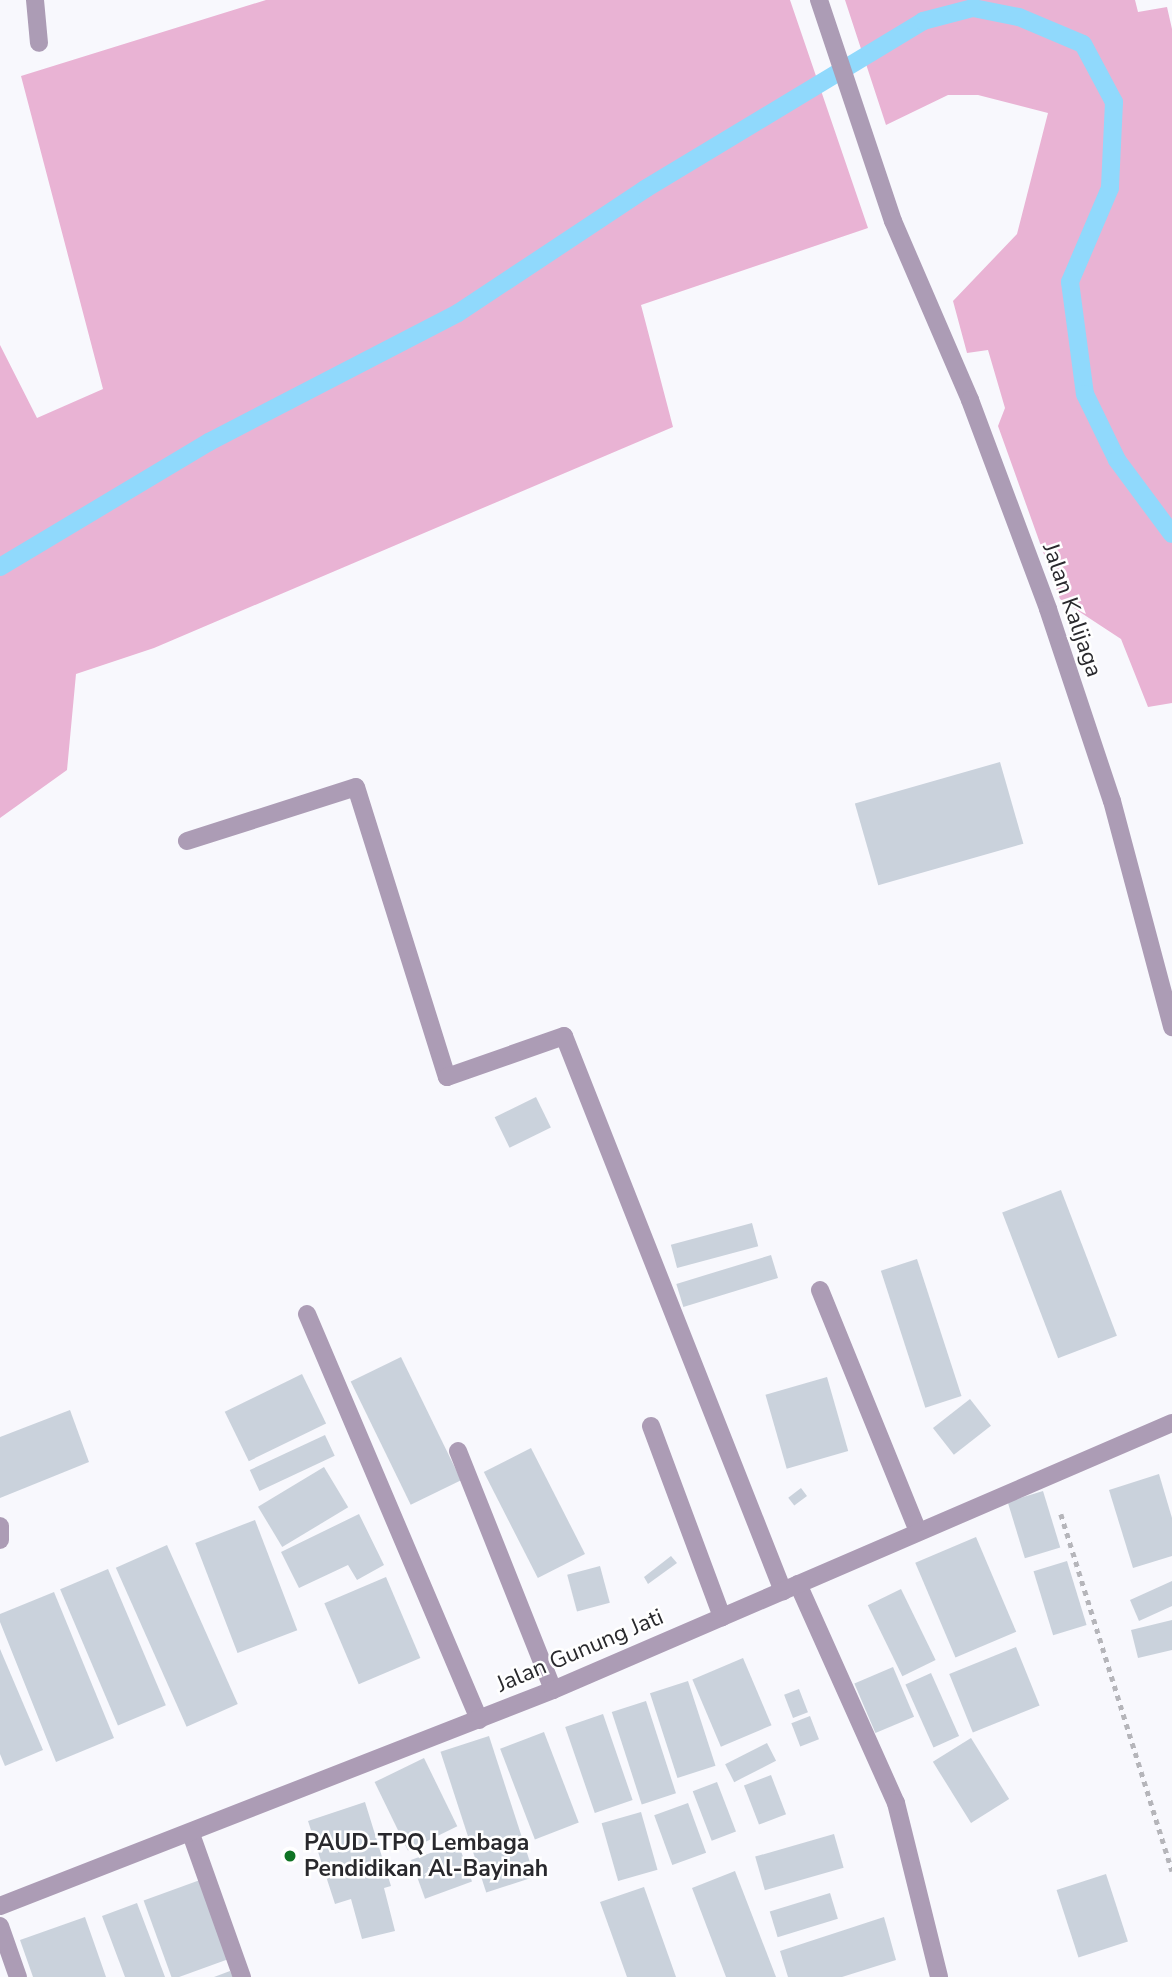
<!DOCTYPE html>
<html>
<head>
<meta charset="utf-8">
<style>
  body { margin:0 }
  #map { position:relative; width:1172px; height:1977px; overflow:hidden; background:#f8f8fd; font-family:"Nunito Sans",sans-serif }
  div>[style] { position:absolute }
  [style*='--x'] { left:calc(var(--x)*1px); top:calc(var(--y)*1px); width:calc(var(--w)*1px); rotate:calc(var(--a)*1deg) }
  .green>* { inset:0; background:#e9b3d4 }
  .stream>* { height:18px; margin:-9px; padding:0 9px; transform-origin:9px; border-radius:9px; background:#90d9fc }
  .building>* { inset:0; background:#cad2dc; transform-origin:0 0 }
  .path>* { height:4.5px; margin-top:-2.25px; transform-origin:0; background:repeating-linear-gradient(90deg,#b5b5ba 0 5px,transparent 0 10px) }
  .lane>* { height:18px; margin:-9px; padding:0 9px; transform-origin:9px; border-radius:9px; background:#ac9cb5 }
  .street>* { height:18px; margin:-9px; padding:0 9px; transform-origin:9px; border-radius:9px; background:#ac9cb5 }
  .dots>* { width:19px; height:19px; translate:-50% -50%; box-sizing:border-box; border:4px solid #fff; border-radius:50% }
  span { translate:-50% -50%; white-space:nowrap; text-align:center; line-height:1.15; -webkit-text-stroke:5px #fff; paint-order:stroke }
  .street-label { font-size:23px; color:#29292d }
  .poi-label { font-size:23px; color:#29292d; font-weight:700 }
  .left { translate:0 -50%; text-align:left }
</style>
</head>
<body>
<div id="map">
  <div class="green">
    <i style="clip-path:polygon(266px 0,790px 0,868px 228px,641px 305px,673px 427px,154px 648px,76px 674px,67px 770px,0 818px,0 345px,37px 418px,103px 389px,21px 76px)"></i>
    <i style="clip-path:polygon(845px 0,1135px 0,1138px 12px,1167px 7px,1172px 29px,1172px 703px,1148px 707px,1121px 639px,1060px 599px,998px 426px,1005px 408px,988px 350px,967px 353px,953px 301px,1017px 234px,1048px 113px,978px 95px,948px 95px,886px 125px)"></i>
  </div>
  <div class="stream">
    <i style="--x:0;--y:567;--w:244;--a:-30.9"></i>
    <i style="--x:209;--y:442;--w:280;--a:-27.4"></i>
    <i style="--x:458;--y:313;--w:224;--a:-33.5"></i>
    <i style="--x:645;--y:189;--w:325;--a:-31.1"></i>
    <i style="--x:923;--y:21;--w:52;--a:-14.6"></i>
    <i style="--x:973;--y:8;--w:47;--a:11.1"></i>
    <i style="--x:1019;--y:17;--w:69;--a:22.9"></i>
    <i style="--x:1083;--y:44;--w:66;--a:61.9"></i>
    <i style="--x:1114;--y:102;--w:86;--a:92.7"></i>
    <i style="--x:1110;--y:188;--w:102;--a:113.1"></i>
    <i style="--x:1070;--y:282;--w:113;--a:82.4"></i>
    <i style="--x:1085;--y:394;--w:73;--a:64.1"></i>
    <i style="--x:1117;--y:460;--w:92;--a:53.4"></i>
  </div>
  <div class="building">
    <i style="left:1000px;top:762px;width:85px;height:151px;rotate:74deg"></i>
    <i style="left:536px;top:1097px;width:34px;height:46px;rotate:64deg"></i>
    <i style="left:1061px;top:1190px;width:156px;height:63px;rotate:69deg"></i>
    <i style="left:752px;top:1223px;width:24px;height:84px;rotate:75deg"></i>
    <i style="left:771px;top:1255px;width:24px;height:99px;rotate:73deg"></i>
    <i style="left:917px;top:1259px;width:144px;height:38px;rotate:72deg"></i>
    <i style="left:401px;top:1357px;width:137px;height:56px;rotate:64deg"></i>
    <i style="left:302px;top:1374px;width:55px;height:86px;rotate:64deg"></i>
    <i style="left:827px;top:1377px;width:77px;height:64px;rotate:74deg"></i>
    <i style="left:970px;top:1399px;width:34px;height:47px;rotate:52deg"></i>
    <i style="clip-path:polygon(70px 1410px,89px 1462px,0 1498px,0 1437px)"></i>
    <i style="left:325px;top:1435px;width:23px;height:83px;rotate:65deg"></i>
    <i style="left:531px;top:1448px;width:119px;height:53px;rotate:63deg"></i>
    <i style="left:324px;top:1467px;width:47px;height:77px;rotate:59deg"></i>
    <i style="clip-path:polygon(1159px 1474px,1172px 1518px,1172px 1556px,1133px 1568px,1109px 1490px)"></i>
    <i style="left:801px;top:1488px;width:10px;height:16px;rotate:53deg"></i>
    <i style="left:1043px;top:1491px;width:59px;height:37px;rotate:73deg"></i>
    <i style="clip-path:polygon(359px 1514px,384px 1565px,357px 1580px,348px 1565px,299px 1588px,281px 1552px)"></i>
    <i style="left:255px;top:1520px;width:118px;height:64px;rotate:69deg"></i>
    <i style="left:976px;top:1537px;width:103px;height:66px;rotate:67deg"></i>
    <i style="left:167px;top:1545px;width:174px;height:56px;rotate:66deg"></i>
    <i style="clip-path:polygon(671px 1556px,677px 1563px,648px 1584px,644px 1577px)"></i>
    <i style="left:1067px;top:1561px;width:67px;height:35px;rotate:73deg"></i>
    <i style="left:600px;top:1566px;width:38px;height:34px;rotate:75deg"></i>
    <i style="left:108px;top:1569px;width:148px;height:52px;rotate:67deg"></i>
    <i style="left:386px;top:1577px;width:88px;height:67px;rotate:67deg"></i>
    <i style="clip-path:polygon(1172px 1581px,1172px 1606px,1139px 1621px,1130px 1600px)"></i>
    <i style="left:901px;top:1589px;width:79px;height:37px;rotate:64deg"></i>
    <i style="clip-path:polygon(54px 1592px,114px 1738px,56px 1762px,0 1622px,0 1614px)"></i>
    <i style="clip-path:polygon(1172px 1620px,1172px 1650px,1138px 1658px,1131px 1630px)"></i>
    <i style="left:1016px;top:1647px;width:63px;height:72px;rotate:68deg"></i>
    <i style="clip-path:polygon(0 1649px,43px 1750px,5px 1766px,0 1754px)"></i>
    <i style="left:743px;top:1658px;width:73px;height:55px;rotate:67deg"></i>
    <i style="left:893px;top:1667px;width:54px;height:42px;rotate:67deg"></i>
    <i style="left:931px;top:1673px;width:69px;height:28px;rotate:66deg"></i>
    <i style="left:688px;top:1681px;width:89px;height:40px;rotate:72deg"></i>
    <i style="left:799px;top:1689px;width:25px;height:16px;rotate:69deg"></i>
    <i style="left:646px;top:1701px;width:97px;height:36px;rotate:72deg"></i>
    <i style="left:603px;top:1714px;width:91px;height:40px;rotate:71deg"></i>
    <i style="left:810px;top:1716px;width:25px;height:20px;rotate:69deg"></i>
    <i style="left:544px;top:1732px;width:97px;height:47px;rotate:69deg"></i>
    <i style="left:489px;top:1736px;width:148px;height:51px;rotate:72deg"></i>
    <i style="left:971px;top:1738px;width:72px;height:45px;rotate:58deg"></i>
    <i style="left:767px;top:1743px;width:20px;height:47px;rotate:63deg"></i>
    <i style="left:424px;top:1758px;width:76px;height:55px;rotate:64deg"></i>
    <i style="left:771px;top:1775px;width:42px;height:29px;rotate:69deg"></i>
    <i style="left:717px;top:1782px;width:53px;height:26px;rotate:69deg"></i>
    <i style="clip-path:polygon(365px 1802px,391px 1886px,384px 1888px,395px 1931px,362px 1939px,351px 1899px,335px 1904px,308px 1821px)"></i>
    <i style="left:688px;top:1803px;width:53px;height:36px;rotate:70deg"></i>
    <i style="left:641px;top:1812px;width:60px;height:41px;rotate:74deg"></i>
    <i style="left:834px;top:1834px;width:35px;height:82px;rotate:74deg"></i>
    <i style="left:458px;top:1843px;width:41px;height:50px;rotate:70deg"></i>
    <i style="clip-path:polygon(735px 1871px,776px 1977px,726px 1977px,692px 1888px)"></i>
    <i style="left:1106px;top:1874px;width:71px;height:52px;rotate:72deg"></i>
    <i style="left:200px;top:1880px;width:84px;height:60px;rotate:70deg"></i>
    <i style="clip-path:polygon(644px 1887px,676px 1977px,627px 1977px,600px 1902px)"></i>
    <i style="left:830px;top:1893px;width:27px;height:63px;rotate:73deg"></i>
    <i style="clip-path:polygon(137px 1903px,165px 1977px,125px 1977px,102px 1916px)"></i>
    <i style="clip-path:polygon(85px 1917px,106px 1977px,33px 1977px,20px 1940px)"></i>
    <i style="clip-path:polygon(884px 1917px,896px 1960px,842px 1977px,788px 1977px,780px 1951px)"></i>
    <i style="clip-path:polygon(230px 1971px,233px 1977px,214px 1977px)"></i>
  </div>
  <div class="path">
    <i style="--x:1061;--y:1514;--w:374;--a:72.7"></i>
  </div>
  <div class="lane">
    <i style="--x:187;--y:841;--w:177;--a:-17.7"></i>
    <i style="--x:356;--y:787;--w:304;--a:72.6"></i>
    <i style="--x:447;--y:1077;--w:124;--a:-19.3"></i>
    <i style="--x:564;--y:1036;--w:597;--a:68.47"></i>
    <i style="--x:458;--y:1451;--w:257;--a:68.3"></i>
    <i style="--x:0;--y:1526;--w:14;--a:90"></i>
    <i style="--x:191;--y:1834;--w:152;--a:70.4"></i>
    <i style="--x:0;--y:1926;--w:54;--a:70.6"></i>
  </div>
  <div class="street">
    <i style="--x:35;--y:0;--w:43;--a:84.7"></i>
    <i style="--x:819;--y:0;--w:233;--a:71.5"></i>
    <i style="--x:893;--y:221;--w:195;--a:66.7"></i>
    <i style="--x:970;--y:400;--w:223;--a:69.5"></i>
    <i style="--x:1048;--y:609;--w:202;--a:71.6"></i>
    <i style="--x:1112;--y:801;--w:234;--a:75.1"></i>
    <i style="--x:820;--y:1290;--w:260;--a:67.9"></i>
    <i style="--x:307;--y:1314;--w:441;--a:67"></i>
    <i style="--x:651;--y:1426;--w:204;--a:69.6"></i>
    <i style="--x:798;--y:1584;--w:240;--a:65.9"></i>
    <i style="--x:896;--y:1803;--w:179;--a:76.1"></i>
    <i style="--x:0;--y:1906;--w:594;--a:-21.34"></i>
    <i style="--x:553;--y:1690;--w:674;--a:-23.33"></i>
  </div>
  <div class="dots">
    <i style="left:290px;top:1856px;background:#0f7324"></i>
  </div>
  <div class="street-label">
    <span style="left:1072px;top:610px;rotate:71deg">Jalan Kalijaga</span>
    <span style="left:580px;top:1651px;rotate:-23deg">Jalan Gunung Jati</span>
  </div>
  <div class="poi-label">
    <span class="left" style="left:304px;top:1856px">PAUD-TPQ Lembaga<br>Pendidikan Al-Bayinah</span>
  </div>
</div>
</body>
</html>
